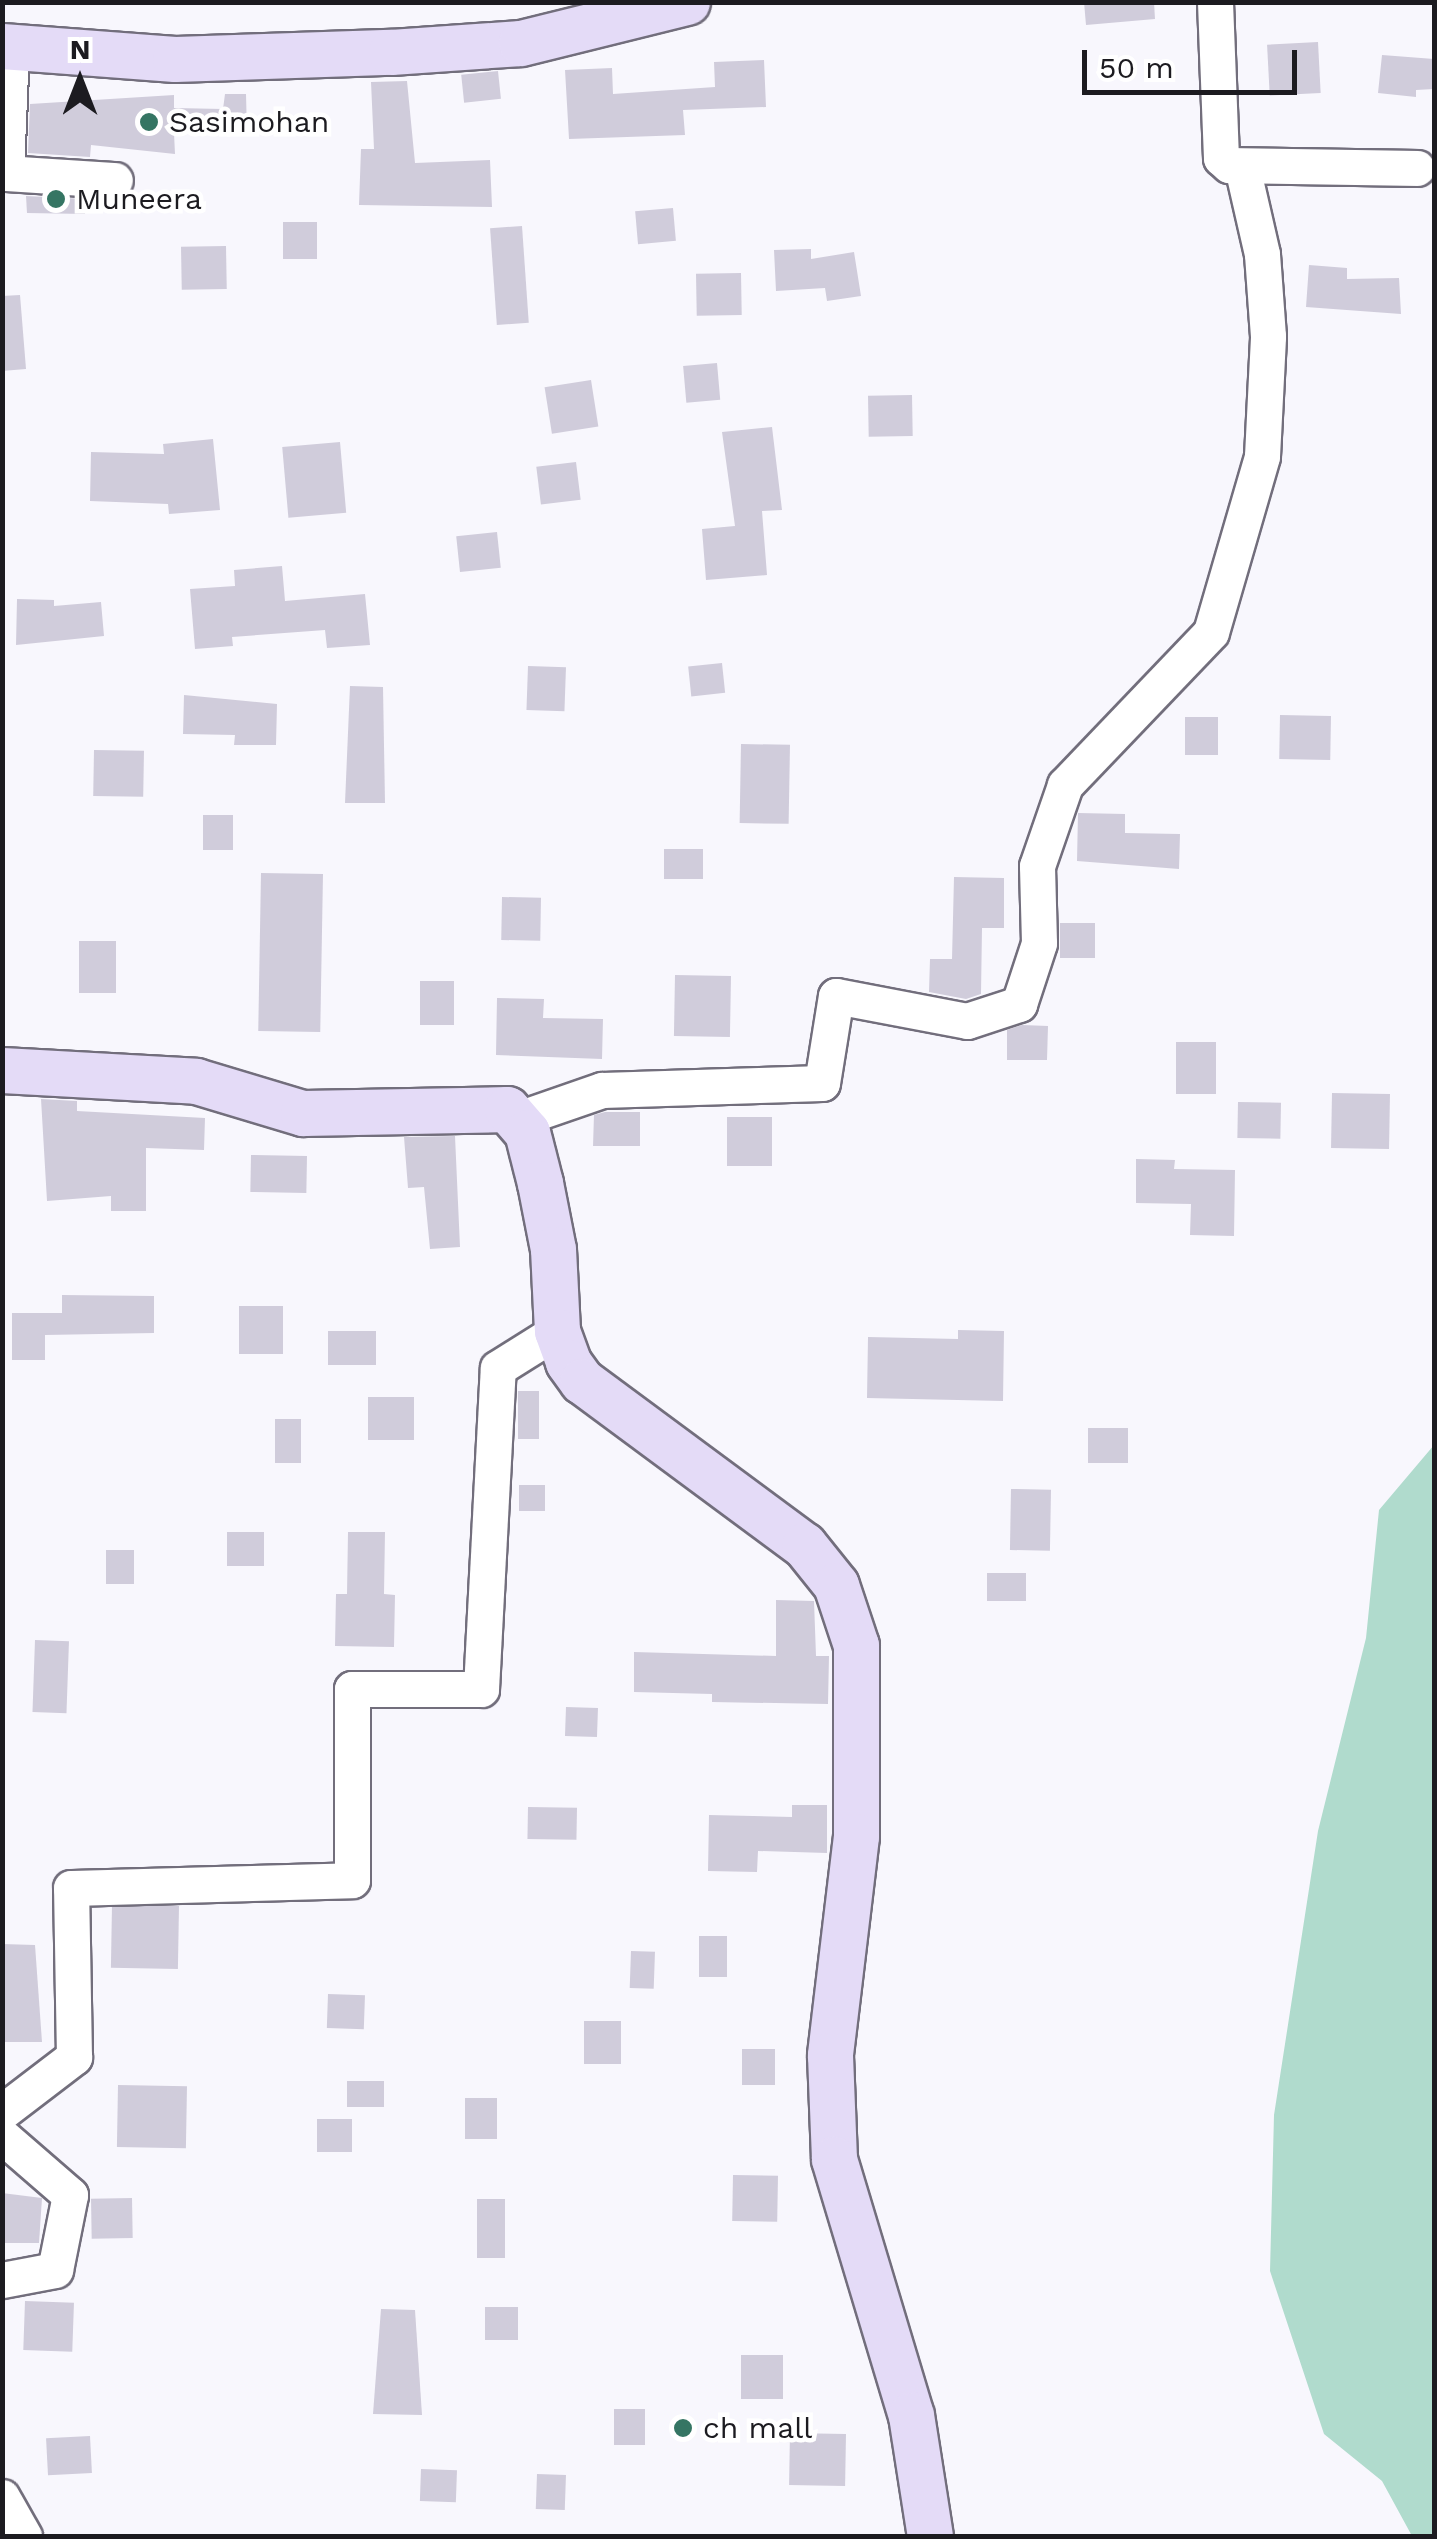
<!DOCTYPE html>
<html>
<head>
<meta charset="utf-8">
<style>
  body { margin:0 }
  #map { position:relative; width:1437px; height:2539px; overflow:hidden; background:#f8f7fd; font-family:"Work Sans",sans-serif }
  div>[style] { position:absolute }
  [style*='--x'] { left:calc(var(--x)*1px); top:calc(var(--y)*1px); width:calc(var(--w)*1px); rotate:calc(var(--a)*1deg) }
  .water>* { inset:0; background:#b0dbcd }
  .building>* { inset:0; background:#d0ccdb; transform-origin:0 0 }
  .roads { filter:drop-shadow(2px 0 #726e7c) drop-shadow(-2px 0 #726e7c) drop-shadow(0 2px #726e7c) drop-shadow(0 -2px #726e7c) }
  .minor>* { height:35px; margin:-17.5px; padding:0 17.5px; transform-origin:17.5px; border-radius:17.5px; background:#fff }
  .major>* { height:45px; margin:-22.5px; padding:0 22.5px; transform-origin:22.5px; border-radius:22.5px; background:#e4dbf7 }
  .dots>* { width:28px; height:28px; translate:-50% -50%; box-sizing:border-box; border:5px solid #fff; border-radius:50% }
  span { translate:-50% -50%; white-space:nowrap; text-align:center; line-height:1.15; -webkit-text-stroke:9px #fff; paint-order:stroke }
  .poi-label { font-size:30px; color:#1c1b20 }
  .left { translate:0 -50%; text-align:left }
  .frame { position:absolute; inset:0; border:5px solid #1c1b20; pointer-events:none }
  .north { position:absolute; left:30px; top:30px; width:100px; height:100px; -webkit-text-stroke:8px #fff; paint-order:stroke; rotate:0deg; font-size:28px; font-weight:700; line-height:40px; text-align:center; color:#1c1b20 }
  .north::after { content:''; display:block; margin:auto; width:35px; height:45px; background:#1c1b20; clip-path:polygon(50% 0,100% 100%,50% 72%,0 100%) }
  .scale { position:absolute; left:1082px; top:50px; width:215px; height:45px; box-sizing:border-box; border:5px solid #1c1b20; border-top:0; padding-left:12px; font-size:30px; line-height:35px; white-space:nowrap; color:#1c1b20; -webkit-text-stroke:8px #fff; paint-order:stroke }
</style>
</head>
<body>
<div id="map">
  <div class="water">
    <i style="clip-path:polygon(1434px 1445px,1434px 2536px,1412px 2536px,1382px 2481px,1324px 2434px,1270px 2271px,1274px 2115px,1318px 1831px,1366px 1638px,1379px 1510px)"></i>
  </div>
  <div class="building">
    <i style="clip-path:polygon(1084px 2px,1154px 2px,1155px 19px,1086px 25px)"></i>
    <i style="left:1318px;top:42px;width:51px;height:51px;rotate:87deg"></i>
    <i style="clip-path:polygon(1382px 55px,1434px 59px,1434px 89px,1416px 90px,1416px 97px,1378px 93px)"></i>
    <i style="clip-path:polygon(764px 60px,766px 107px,683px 110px,685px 135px,569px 139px,565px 70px,612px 68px,613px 94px,715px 87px,714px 62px)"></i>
    <i style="left:498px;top:71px;width:28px;height:37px;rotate:84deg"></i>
    <i style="clip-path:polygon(407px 81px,415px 163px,490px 160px,492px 207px,359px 205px,361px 149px,374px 149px,371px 82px)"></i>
    <i style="clip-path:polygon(225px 94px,246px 94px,247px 132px,174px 133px,175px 154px,91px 145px,90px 157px,28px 153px,30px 104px,174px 95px,174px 108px,223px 109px)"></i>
    <i style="clip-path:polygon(26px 196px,86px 199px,85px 214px,27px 213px)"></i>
    <i style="left:673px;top:208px;width:33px;height:38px;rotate:85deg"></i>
    <i style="left:317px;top:222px;width:37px;height:34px;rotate:90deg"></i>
    <i style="left:522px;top:226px;width:97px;height:32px;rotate:86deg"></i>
    <i style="left:226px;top:246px;width:43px;height:45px;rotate:89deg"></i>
    <i style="clip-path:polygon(811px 249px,811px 259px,854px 252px,861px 296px,827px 301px,825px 288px,776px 291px,774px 250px)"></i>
    <i style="clip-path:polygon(1309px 265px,1347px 268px,1347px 279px,1399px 278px,1401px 314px,1306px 307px)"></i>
    <i style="left:741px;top:273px;width:42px;height:45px;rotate:89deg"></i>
    <i style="clip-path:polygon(20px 295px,26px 369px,2px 371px,2px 296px)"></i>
    <i style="left:717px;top:363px;width:37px;height:34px;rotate:85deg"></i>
    <i style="left:591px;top:380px;width:47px;height:47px;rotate:81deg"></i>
    <i style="left:912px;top:395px;width:41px;height:44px;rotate:89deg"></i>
    <i style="clip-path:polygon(772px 427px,782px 510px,762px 511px,767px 575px,706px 580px,702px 529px,735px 526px,722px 432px)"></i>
    <i style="clip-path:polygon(213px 439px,220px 510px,169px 514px,168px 504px,90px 501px,91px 452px,164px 454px,163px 444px)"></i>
    <i style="left:340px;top:442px;width:71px;height:58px;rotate:85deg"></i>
    <i style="left:576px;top:462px;width:38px;height:40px;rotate:83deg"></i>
    <i style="left:497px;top:532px;width:36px;height:41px;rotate:84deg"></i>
    <i style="clip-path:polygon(282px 566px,285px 601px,365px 594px,370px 645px,327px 648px,325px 630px,232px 637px,233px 646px,195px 649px,190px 589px,235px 586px,234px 570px)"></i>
    <i style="clip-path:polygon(17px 599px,54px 600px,54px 606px,101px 602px,104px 636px,16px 645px)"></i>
    <i style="left:722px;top:663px;width:30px;height:34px;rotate:84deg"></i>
    <i style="left:528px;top:666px;width:38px;height:44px;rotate:2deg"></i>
    <i style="clip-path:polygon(350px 686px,383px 687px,385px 803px,345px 803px)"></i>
    <i style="clip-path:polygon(184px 695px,277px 704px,276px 745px,234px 745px,235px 735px,183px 734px)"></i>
    <i style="left:1280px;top:715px;width:51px;height:44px;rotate:1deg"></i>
    <i style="left:1185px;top:717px;width:33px;height:38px"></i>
    <i style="left:741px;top:744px;width:49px;height:79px;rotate:1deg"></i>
    <i style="left:94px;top:750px;width:50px;height:46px;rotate:1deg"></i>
    <i style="clip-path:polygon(1078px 813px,1125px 814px,1125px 833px,1180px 834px,1179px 869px,1077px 861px)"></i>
    <i style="left:203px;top:815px;width:30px;height:35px"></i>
    <i style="left:664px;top:849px;width:39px;height:30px"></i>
    <i style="left:261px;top:873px;width:62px;height:158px;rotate:1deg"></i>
    <i style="clip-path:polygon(954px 877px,1004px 878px,1004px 928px,982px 928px,981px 994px,966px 999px,929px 992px,930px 959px,952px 959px)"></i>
    <i style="left:502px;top:897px;width:39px;height:43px;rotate:1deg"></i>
    <i style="left:1060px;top:923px;width:35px;height:35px"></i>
    <i style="left:79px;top:941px;width:37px;height:52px"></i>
    <i style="left:675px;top:975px;width:56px;height:61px;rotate:1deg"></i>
    <i style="left:420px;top:981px;width:34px;height:44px"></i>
    <i style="clip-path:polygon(497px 998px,544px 999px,543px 1018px,603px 1019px,602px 1059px,496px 1055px)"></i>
    <i style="clip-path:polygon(1022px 1025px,1048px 1026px,1047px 1060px,1007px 1060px,1007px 1030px)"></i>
    <i style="left:1176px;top:1042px;width:40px;height:52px"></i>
    <i style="left:1332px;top:1093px;width:58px;height:55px;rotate:1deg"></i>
    <i style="clip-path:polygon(41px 1099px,77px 1101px,77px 1111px,205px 1118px,204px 1150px,146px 1148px,146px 1211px,111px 1211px,111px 1196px,47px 1201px)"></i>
    <i style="left:1238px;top:1102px;width:43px;height:36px;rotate:1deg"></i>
    <i style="clip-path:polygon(605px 1112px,640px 1112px,640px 1146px,593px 1146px,594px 1115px)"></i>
    <i style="left:727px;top:1117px;width:45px;height:49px"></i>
    <i style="clip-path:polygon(455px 1136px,460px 1247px,430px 1249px,424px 1187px,408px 1188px,404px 1137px)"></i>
    <i style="left:251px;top:1155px;width:56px;height:37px;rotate:1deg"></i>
    <i style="clip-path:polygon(1136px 1159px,1175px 1160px,1174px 1169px,1235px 1170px,1234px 1236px,1190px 1235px,1191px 1204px,1136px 1203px)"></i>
    <i style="clip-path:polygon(62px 1295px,154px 1296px,154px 1333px,45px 1335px,45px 1360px,12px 1360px,12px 1313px,62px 1313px)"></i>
    <i style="left:239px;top:1306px;width:44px;height:48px"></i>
    <i style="clip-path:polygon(958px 1330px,1004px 1331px,1003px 1401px,867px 1398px,868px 1337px,958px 1339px)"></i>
    <i style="left:328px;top:1331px;width:48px;height:34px"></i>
    <i style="left:518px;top:1391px;width:21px;height:48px"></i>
    <i style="left:368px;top:1397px;width:46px;height:43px"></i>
    <i style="left:275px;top:1419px;width:26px;height:44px"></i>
    <i style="left:1088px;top:1428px;width:40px;height:35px"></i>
    <i style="left:519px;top:1485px;width:26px;height:26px"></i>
    <i style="left:1011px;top:1489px;width:40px;height:61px;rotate:1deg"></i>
    <i style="left:227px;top:1532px;width:37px;height:34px"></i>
    <i style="clip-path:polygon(348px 1532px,385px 1532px,384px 1594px,395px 1595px,394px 1647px,335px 1646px,336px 1594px,347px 1594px)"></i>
    <i style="left:106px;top:1550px;width:28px;height:34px"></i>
    <i style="left:987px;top:1573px;width:39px;height:28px"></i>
    <i style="clip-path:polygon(776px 1600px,814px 1601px,816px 1656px,829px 1656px,828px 1704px,712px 1702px,712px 1694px,634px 1692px,634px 1652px,776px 1656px)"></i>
    <i style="left:35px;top:1640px;width:34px;height:72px;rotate:2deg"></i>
    <i style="left:566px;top:1707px;width:32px;height:29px;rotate:2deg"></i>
    <i style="clip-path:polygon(792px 1805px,827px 1805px,827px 1853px,758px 1851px,757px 1872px,708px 1871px,709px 1815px,792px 1817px)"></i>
    <i style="left:528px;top:1807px;width:49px;height:32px;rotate:1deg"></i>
    <i style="left:179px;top:1906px;width:63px;height:67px;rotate:91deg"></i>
    <i style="left:699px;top:1936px;width:28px;height:41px"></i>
    <i style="clip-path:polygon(2px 1944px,35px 1945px,42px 2042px,2px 2042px)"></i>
    <i style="left:631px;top:1951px;width:24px;height:37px;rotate:2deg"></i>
    <i style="left:328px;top:1994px;width:37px;height:34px;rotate:2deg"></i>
    <i style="left:584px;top:2021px;width:37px;height:43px"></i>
    <i style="left:742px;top:2049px;width:33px;height:36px"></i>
    <i style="left:347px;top:2081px;width:37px;height:26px"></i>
    <i style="left:118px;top:2085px;width:69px;height:62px;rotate:1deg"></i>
    <i style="left:465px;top:2098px;width:32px;height:41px"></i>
    <i style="left:317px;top:2119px;width:35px;height:33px"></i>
    <i style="left:733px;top:2175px;width:45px;height:46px;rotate:1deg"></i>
    <i style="clip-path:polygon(2px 2193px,42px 2198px,39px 2243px,2px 2243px)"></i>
    <i style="left:132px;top:2198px;width:40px;height:41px;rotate:89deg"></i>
    <i style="left:477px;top:2199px;width:28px;height:59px"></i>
    <i style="left:25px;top:2301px;width:49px;height:49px;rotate:2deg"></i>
    <i style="left:485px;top:2307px;width:33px;height:33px"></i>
    <i style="clip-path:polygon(381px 2309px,415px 2310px,422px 2415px,373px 2414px)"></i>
    <i style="left:741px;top:2355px;width:42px;height:44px"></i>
    <i style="left:614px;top:2409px;width:31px;height:36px"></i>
    <i style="left:790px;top:2433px;width:56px;height:52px;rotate:1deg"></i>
    <i style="left:90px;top:2436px;width:37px;height:44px;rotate:87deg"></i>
    <i style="left:421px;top:2469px;width:36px;height:32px;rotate:2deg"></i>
    <i style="left:537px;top:2474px;width:29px;height:35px;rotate:2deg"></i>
  </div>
  <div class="roads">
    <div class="minor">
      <i style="--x:1215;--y:2;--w:156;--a:87.8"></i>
      <i style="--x:1221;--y:158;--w:11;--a:41"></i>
      <i style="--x:1229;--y:165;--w:188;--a:0.9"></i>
      <i style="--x:11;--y:47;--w:126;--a:92.3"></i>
      <i style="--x:6;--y:173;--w:109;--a:3.7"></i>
      <i style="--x:521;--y:1118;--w:86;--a:-19.1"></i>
      <i style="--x:602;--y:1090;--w:220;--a:-1.8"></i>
      <i style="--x:822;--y:1083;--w:88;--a:-80.9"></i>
      <i style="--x:836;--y:996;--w:133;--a:10.8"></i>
      <i style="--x:967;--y:1021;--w:55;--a:-18.1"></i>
      <i style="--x:1019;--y:1004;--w:64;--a:-71.8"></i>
      <i style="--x:1039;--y:943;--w:77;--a:-91.5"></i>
      <i style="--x:1037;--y:866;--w:86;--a:-70.9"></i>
      <i style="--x:1065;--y:785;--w:211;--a:-46.3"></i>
      <i style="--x:1211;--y:632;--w:183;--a:-73.8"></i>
      <i style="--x:1262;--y:456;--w:120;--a:-87.1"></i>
      <i style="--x:1268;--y:336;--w:82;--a:-94.2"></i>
      <i style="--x:1262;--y:254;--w:89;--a:-102.9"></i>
      <i style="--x:2;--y:2112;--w:91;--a:-37.4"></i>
      <i style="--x:74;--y:2057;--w:169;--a:-91"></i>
      <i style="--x:71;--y:1888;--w:281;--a:-1.6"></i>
      <i style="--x:352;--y:1880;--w:191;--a:-90"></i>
      <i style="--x:352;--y:1689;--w:129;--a:0"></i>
      <i style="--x:481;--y:1689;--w:321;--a:-87"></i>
      <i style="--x:498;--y:1368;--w:70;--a:-32.1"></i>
      <i style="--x:2;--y:2136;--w:90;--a:40.9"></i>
      <i style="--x:70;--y:2195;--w:76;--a:101.3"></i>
      <i style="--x:55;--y:2270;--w:54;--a:169.3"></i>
      <i style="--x:2;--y:2497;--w:45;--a:60.6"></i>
    </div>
    <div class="major">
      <i style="--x:2;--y:46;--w:173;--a:4.3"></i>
      <i style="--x:175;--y:59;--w:216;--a:-1.9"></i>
      <i style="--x:391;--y:52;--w:130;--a:-4"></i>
      <i style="--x:521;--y:43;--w:171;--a:-13.9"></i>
      <i style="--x:2;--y:1070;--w:194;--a:3.2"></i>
      <i style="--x:196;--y:1081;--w:112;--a:16.7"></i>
      <i style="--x:303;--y:1113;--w:204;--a:-1.1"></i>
      <i style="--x:507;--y:1109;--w:30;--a:49"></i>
      <i style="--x:527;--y:1132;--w:53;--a:75.7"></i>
      <i style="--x:540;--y:1183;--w:67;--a:78.9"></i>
      <i style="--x:553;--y:1249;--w:82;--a:87.2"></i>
      <i style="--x:557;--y:1331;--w:33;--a:70"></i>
      <i style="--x:568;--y:1362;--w:24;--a:54"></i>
      <i style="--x:582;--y:1381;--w:276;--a:36.5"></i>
      <i style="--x:804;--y:1545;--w:51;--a:51.3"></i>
      <i style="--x:836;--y:1585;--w:63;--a:71.6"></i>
      <i style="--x:856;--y:1645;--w:191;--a:90"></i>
      <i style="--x:856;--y:1836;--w:221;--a:96.8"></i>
      <i style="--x:830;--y:2055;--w:104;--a:87.8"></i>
      <i style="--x:834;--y:2159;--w:267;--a:73.3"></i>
      <i style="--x:911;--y:2415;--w:122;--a:81.1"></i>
    </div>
  </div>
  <div class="dots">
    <i style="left:149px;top:122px;background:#357563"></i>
    <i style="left:56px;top:199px;background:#357563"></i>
    <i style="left:683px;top:2428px;background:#357563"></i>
  </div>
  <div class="poi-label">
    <span class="left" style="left:169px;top:122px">Sasimohan</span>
    <span class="left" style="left:76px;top:199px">Muneera</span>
    <span class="left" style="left:703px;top:2428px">ch mall</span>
  </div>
  <div class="frame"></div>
  <div class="north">N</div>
  <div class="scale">50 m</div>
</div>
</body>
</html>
